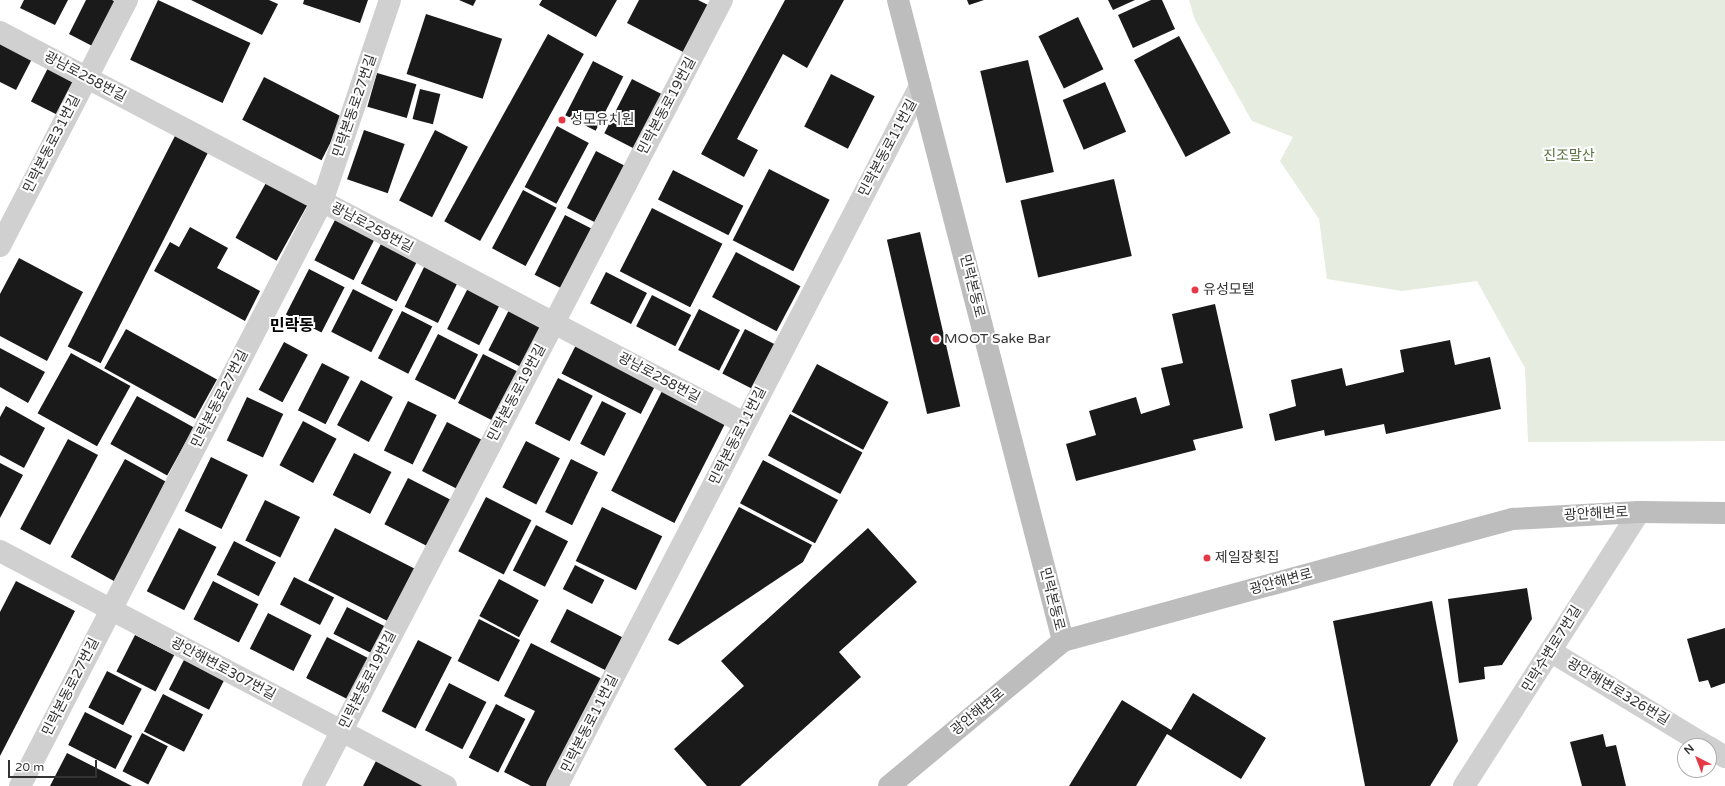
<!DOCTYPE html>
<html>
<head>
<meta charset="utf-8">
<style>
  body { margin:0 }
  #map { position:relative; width:1725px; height:786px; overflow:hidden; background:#fff; font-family:"Varela Round","Noto Sans KR",sans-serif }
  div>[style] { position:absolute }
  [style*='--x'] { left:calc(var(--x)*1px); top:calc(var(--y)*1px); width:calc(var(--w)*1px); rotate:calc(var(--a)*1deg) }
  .green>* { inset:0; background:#e6ecdf }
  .building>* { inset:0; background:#1a1a1a; transform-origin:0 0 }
  .street>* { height:22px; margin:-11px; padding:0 11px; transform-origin:11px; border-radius:11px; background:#d0d0d0 }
  .secondary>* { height:22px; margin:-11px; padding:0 11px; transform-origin:11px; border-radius:11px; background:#bdbdbd }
  .dots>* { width:11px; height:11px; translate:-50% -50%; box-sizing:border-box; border:2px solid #fff; border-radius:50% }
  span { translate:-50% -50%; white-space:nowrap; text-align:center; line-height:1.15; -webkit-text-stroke:4px #fff; paint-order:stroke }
  .street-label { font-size:14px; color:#333 }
  .poi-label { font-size:14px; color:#333 }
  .left { translate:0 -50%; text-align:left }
  .park-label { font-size:14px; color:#56703f }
  .quarter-label { font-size:16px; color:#000; font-weight:700 }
  .north { position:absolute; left:1677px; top:738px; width:40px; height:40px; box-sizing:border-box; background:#fff; border:1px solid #adadad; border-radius:50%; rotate:318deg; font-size:11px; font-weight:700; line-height:16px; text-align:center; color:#333 }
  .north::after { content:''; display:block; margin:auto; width:14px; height:18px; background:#e63946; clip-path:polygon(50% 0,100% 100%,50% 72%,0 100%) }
  .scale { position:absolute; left:8px; top:760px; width:89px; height:18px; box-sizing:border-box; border:2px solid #333; border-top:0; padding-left:5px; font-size:12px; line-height:14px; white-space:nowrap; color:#333; -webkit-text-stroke:3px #fff; paint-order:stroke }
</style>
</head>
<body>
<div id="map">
  <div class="green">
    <i style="clip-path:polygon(1189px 0,1725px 0,1725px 441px,1528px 442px,1525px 368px,1477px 281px,1402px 291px,1327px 279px,1319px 219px,1280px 161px,1293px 137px,1252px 121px,1195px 20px)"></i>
  </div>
  <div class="building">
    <i style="clip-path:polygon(24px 0,68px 0,55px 25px,20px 8px)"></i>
    <i style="clip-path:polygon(86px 0,112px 0,120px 4px,98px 49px,69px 34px)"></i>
    <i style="left:158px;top:0;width:102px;height:66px;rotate:25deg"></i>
    <i style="clip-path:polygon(191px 0,269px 0,278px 4px,262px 35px)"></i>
    <i style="clip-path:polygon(304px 0,368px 0,360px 23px,303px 4px)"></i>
    <i style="clip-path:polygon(459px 0,476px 0,473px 6px)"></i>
    <i style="clip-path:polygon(542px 0,617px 0,596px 37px,539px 5px)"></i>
    <i style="clip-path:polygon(639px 0,698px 0,710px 6px,685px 53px,627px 23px)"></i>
    <i style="clip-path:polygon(785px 0,844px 0,807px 68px,783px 54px,737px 139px,758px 150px,744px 177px,701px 154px)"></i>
    <i style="clip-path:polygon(967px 0,984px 0,969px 5px)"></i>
    <i style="clip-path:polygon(1108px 0,1135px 0,1113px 10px)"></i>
    <i style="clip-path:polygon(1151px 0,1162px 0,1175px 29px,1133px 48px,1118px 15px)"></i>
    <i style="left:426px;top:14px;width:80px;height:63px;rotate:18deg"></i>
    <i style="left:1078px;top:17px;width:58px;height:44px;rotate:64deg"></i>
    <i style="left:548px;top:34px;width:41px;height:214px;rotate:29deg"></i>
    <i style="clip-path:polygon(0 35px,35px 53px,16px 90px,0 82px)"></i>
    <i style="left:1179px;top:36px;width:110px;height:51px;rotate:62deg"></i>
    <i style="left:1028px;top:60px;width:115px;height:49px;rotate:77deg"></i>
    <i style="left:593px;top:61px;width:34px;height:61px;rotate:27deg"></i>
    <i style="left:50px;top:64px;width:34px;height:42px;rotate:27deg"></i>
    <i style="left:377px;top:73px;width:41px;height:35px;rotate:16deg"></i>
    <i style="left:831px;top:74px;width:49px;height:59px;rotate:27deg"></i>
    <i style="left:264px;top:77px;width:89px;height:48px;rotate:27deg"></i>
    <i style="left:632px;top:79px;width:37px;height:61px;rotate:27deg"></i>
    <i style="left:1105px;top:82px;width:54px;height:46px;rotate:67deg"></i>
    <i style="left:420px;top:89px;width:21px;height:31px;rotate:14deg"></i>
    <i style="left:557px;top:126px;width:36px;height:69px;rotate:28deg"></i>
    <i style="left:178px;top:130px;width:37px;height:243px;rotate:27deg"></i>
    <i style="left:364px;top:130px;width:43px;height:52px;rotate:19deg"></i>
    <i style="left:435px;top:130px;width:37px;height:79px;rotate:27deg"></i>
    <i style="left:596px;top:151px;width:34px;height:64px;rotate:27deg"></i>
    <i style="left:769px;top:169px;width:68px;height:80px;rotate:27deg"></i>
    <i style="left:673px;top:170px;width:79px;height:33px;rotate:27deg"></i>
    <i style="left:1114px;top:179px;width:79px;height:96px;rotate:77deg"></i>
    <i style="left:267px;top:181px;width:47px;height:65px;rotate:29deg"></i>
    <i style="left:523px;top:190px;width:38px;height:66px;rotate:28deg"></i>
    <i style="left:652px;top:208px;width:79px;height:71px;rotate:27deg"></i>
    <i style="left:338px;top:214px;width:44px;height:52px;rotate:27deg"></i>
    <i style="left:565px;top:215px;width:35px;height:67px;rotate:27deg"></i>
    <i style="clip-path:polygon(190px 227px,228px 248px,217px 268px,260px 291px,245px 321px,154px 271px,170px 242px,179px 247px)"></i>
    <i style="left:920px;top:232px;width:179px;height:34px;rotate:77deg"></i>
    <i style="left:384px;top:238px;width:40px;height:51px;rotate:27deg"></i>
    <i style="left:736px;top:252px;width:73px;height:51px;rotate:28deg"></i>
    <i style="clip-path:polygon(19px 258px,83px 292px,47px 361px,0 336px,0 294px)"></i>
    <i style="left:427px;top:261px;width:37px;height:51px;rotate:26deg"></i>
    <i style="left:309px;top:269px;width:40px;height:51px;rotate:27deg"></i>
    <i style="left:606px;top:272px;width:46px;height:35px;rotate:27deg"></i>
    <i style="left:468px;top:288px;width:36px;height:46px;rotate:27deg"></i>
    <i style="left:353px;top:289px;width:45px;height:48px;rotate:27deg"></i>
    <i style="left:652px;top:295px;width:44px;height:35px;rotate:27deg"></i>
    <i style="left:512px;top:304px;width:42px;height:52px;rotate:27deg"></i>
    <i style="clip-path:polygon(1215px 304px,1243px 428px,1193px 440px,1196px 450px,1076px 481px,1066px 444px,1096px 435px,1089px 411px,1136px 397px,1141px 414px,1170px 405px,1161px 368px,1183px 363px,1172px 314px)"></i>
    <i style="left:699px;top:309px;width:46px;height:46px;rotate:27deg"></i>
    <i style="left:402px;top:311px;width:34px;height:53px;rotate:27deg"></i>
    <i style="left:126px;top:329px;width:104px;height:45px;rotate:29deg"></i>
    <i style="left:745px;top:329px;width:35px;height:50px;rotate:27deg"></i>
    <i style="left:438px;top:334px;width:45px;height:51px;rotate:27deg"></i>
    <i style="clip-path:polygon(1450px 340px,1455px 365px,1490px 357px,1501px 409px,1386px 434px,1384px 424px,1325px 436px,1324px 430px,1275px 441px,1269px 414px,1296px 406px,1291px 380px,1342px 368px,1346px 386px,1404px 372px,1400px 350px)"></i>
    <i style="left:284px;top:342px;width:27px;height:54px;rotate:28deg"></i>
    <i style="left:576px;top:345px;width:89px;height:32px;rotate:27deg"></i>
    <i style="clip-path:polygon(0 348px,45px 372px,28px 403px,0 387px)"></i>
    <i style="left:71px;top:353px;width:68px;height:69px;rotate:29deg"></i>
    <i style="left:483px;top:354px;width:42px;height:55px;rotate:27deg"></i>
    <i style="left:322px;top:363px;width:31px;height:53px;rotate:27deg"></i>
    <i style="left:817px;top:364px;width:81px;height:54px;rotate:28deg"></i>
    <i style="left:558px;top:378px;width:39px;height:51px;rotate:27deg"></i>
    <i style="left:361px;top:380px;width:36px;height:51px;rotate:28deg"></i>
    <i style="left:662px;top:391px;width:71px;height:112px;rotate:27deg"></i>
    <i style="left:137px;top:396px;width:65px;height:55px;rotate:29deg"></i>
    <i style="left:247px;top:397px;width:40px;height:48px;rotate:25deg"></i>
    <i style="left:408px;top:401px;width:32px;height:55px;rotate:26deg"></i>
    <i style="left:602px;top:401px;width:27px;height:48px;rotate:27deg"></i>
    <i style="clip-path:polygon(6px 406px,45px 428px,24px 468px,0 455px,0 417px)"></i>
    <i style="left:790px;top:414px;width:82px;height:47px;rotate:28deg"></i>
    <i style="left:303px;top:421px;width:38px;height:50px;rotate:28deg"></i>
    <i style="left:447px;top:422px;width:39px;height:55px;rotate:27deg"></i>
    <i style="left:68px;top:439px;width:34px;height:102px;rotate:28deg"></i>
    <i style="left:526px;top:441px;width:38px;height:52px;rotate:27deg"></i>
    <i style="left:354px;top:453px;width:42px;height:47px;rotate:27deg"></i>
    <i style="left:211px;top:457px;width:41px;height:60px;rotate:26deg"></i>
    <i style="left:125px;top:459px;width:52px;height:112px;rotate:29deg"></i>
    <i style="left:571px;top:459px;width:30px;height:59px;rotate:26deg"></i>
    <i style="left:763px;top:460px;width:85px;height:49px;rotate:28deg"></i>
    <i style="clip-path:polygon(0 463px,23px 475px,0 518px)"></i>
    <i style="left:408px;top:478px;width:49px;height:52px;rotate:27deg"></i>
    <i style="left:486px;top:497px;width:51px;height:61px;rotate:27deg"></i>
    <i style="left:265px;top:500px;width:39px;height:45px;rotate:26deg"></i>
    <i style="left:602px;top:507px;width:67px;height:60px;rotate:26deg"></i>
    <i style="clip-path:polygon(739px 507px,812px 545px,803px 562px,678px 645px,668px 640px)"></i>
    <i style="left:536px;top:525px;width:36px;height:51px;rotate:27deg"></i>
    <i style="left:179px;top:528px;width:42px;height:71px;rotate:27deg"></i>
    <i style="left:335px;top:528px;width:89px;height:59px;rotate:27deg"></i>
    <i style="clip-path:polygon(868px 528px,917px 582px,839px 652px,861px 677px,740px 786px,707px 786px,674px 749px,744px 686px,721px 661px)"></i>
    <i style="left:234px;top:541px;width:47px;height:38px;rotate:27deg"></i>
    <i style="left:575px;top:565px;width:33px;height:27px;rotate:27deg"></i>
    <i style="left:294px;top:577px;width:45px;height:31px;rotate:27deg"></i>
    <i style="left:499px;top:579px;width:45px;height:42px;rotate:28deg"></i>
    <i style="clip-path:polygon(16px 581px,75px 611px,0 756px,0 612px)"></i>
    <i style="left:213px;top:581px;width:51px;height:43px;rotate:27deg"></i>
    <i style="clip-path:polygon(1527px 588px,1532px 619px,1502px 665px,1484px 667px,1485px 679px,1459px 683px,1448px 599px)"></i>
    <i style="clip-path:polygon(1432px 601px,1458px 741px,1430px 786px,1365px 786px,1333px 621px)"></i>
    <i style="left:347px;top:607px;width:44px;height:30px;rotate:27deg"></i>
    <i style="left:567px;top:609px;width:67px;height:37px;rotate:27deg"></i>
    <i style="left:268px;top:613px;width:49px;height:40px;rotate:27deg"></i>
    <i style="left:479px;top:619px;width:46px;height:47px;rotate:27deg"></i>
    <i style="clip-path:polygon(1725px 628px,1725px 683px,1711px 688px,1708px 680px,1699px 682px,1687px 639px)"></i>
    <i style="left:135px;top:635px;width:44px;height:41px;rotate:27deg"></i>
    <i style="left:327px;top:637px;width:51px;height:46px;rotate:27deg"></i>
    <i style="left:418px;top:640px;width:38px;height:80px;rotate:27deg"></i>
    <i style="clip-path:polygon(531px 643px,604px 680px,550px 786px,531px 786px,504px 772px,535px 711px,504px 696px)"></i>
    <i style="left:188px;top:652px;width:45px;height:42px;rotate:27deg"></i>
    <i style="left:107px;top:671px;width:39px;height:41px;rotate:27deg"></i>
    <i style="left:449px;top:683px;width:42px;height:53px;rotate:27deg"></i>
    <i style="clip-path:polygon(1193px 693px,1266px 738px,1241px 779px,1167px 734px,1136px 786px,1069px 786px,1122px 700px,1171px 730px)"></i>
    <i style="left:163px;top:694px;width:45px;height:42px;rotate:27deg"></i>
    <i style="left:496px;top:704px;width:33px;height:60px;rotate:27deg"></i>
    <i style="left:85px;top:712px;width:53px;height:37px;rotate:27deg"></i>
    <i style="left:142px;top:733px;width:29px;height:43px;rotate:27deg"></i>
    <i style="clip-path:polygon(1603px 734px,1606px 747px,1616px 745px,1626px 786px,1582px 786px,1570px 742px)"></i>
    <i style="clip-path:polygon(67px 753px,132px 786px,50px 786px)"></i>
    <i style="clip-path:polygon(378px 757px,434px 786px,363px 786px)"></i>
  </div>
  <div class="street">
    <i style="--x:0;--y:32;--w:840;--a:27.72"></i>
    <i style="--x:0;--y:246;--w:277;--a:-62.7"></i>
    <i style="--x:0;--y:551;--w:504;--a:27.79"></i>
    <i style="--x:1550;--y:651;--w:184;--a:31.2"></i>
    <i style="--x:1709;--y:747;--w:19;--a:32"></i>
    <i style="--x:20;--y:786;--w:657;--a:-62.66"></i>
    <i style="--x:322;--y:202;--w:213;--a:-71.4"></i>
    <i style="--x:313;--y:786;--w:886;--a:-62.51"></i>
    <i style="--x:557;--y:786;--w:789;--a:-62.59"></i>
    <i style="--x:1464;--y:786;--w:325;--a:-57.4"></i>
  </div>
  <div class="secondary">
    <i style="--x:898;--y:0;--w:662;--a:75.56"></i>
    <i style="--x:889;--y:786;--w:226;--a:-39.8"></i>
    <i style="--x:1063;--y:641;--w:466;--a:-15.2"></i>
    <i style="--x:1513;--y:519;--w:126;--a:-3.2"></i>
    <i style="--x:1639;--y:512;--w:86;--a:0.7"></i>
  </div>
  <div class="dots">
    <i style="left:562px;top:120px;background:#e63946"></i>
    <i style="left:1195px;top:290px;background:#e63946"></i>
    <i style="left:936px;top:339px;background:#e63946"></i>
    <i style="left:1207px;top:558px;background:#e63946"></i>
  </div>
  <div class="street-label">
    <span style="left:85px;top:77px;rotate:28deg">광남로258번길</span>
    <span style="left:355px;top:106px;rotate:-71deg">민락본동로27번길</span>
    <span style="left:667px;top:106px;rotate:-62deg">민락본동로19번길</span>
    <span style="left:52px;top:144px;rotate:-63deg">민락본동로31번길</span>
    <span style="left:888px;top:148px;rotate:-62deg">민락본동로11번길</span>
    <span style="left:372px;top:228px;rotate:28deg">광남로258번길</span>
    <span style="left:972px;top:286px;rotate:76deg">민락본동로</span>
    <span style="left:659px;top:378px;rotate:28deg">광남로258번길</span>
    <span style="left:517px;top:393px;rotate:-62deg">민락본동로19번길</span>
    <span style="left:220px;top:399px;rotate:-63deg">민락본동로27번길</span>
    <span style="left:738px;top:436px;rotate:-63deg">민락본동로11번길</span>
    <span style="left:1596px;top:514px;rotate:-3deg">광안해변로</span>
    <span style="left:1281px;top:582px;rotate:-15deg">광안해변로</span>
    <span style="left:1052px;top:599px;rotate:76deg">민락본동로</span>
    <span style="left:1552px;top:649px;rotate:-58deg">민락수변로7번길</span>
    <span style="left:223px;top:669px;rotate:28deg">광안해변로307번길</span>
    <span style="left:368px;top:680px;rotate:-63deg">민락본동로19번길</span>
    <span style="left:71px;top:687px;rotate:-63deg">민락본동로27번길</span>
    <span style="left:1618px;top:692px;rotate:31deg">광안해변로326번길</span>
    <span style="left:978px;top:712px;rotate:-40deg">광안해변로</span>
    <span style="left:590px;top:724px;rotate:-63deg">민락본동로11번길</span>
  </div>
  <div class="poi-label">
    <span class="left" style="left:570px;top:120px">성모유치원</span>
    <span class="left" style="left:1203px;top:290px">유성모텔</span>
    <span class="left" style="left:944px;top:339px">MOOT Sake Bar</span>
    <span class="left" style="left:1215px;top:558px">제일장횟집</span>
  </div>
  <div class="park-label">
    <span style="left:1569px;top:156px">진조말산</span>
  </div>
  <div class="quarter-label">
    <span style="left:292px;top:326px">민락동</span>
  </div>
  <div class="north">N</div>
  <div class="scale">20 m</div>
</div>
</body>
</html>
